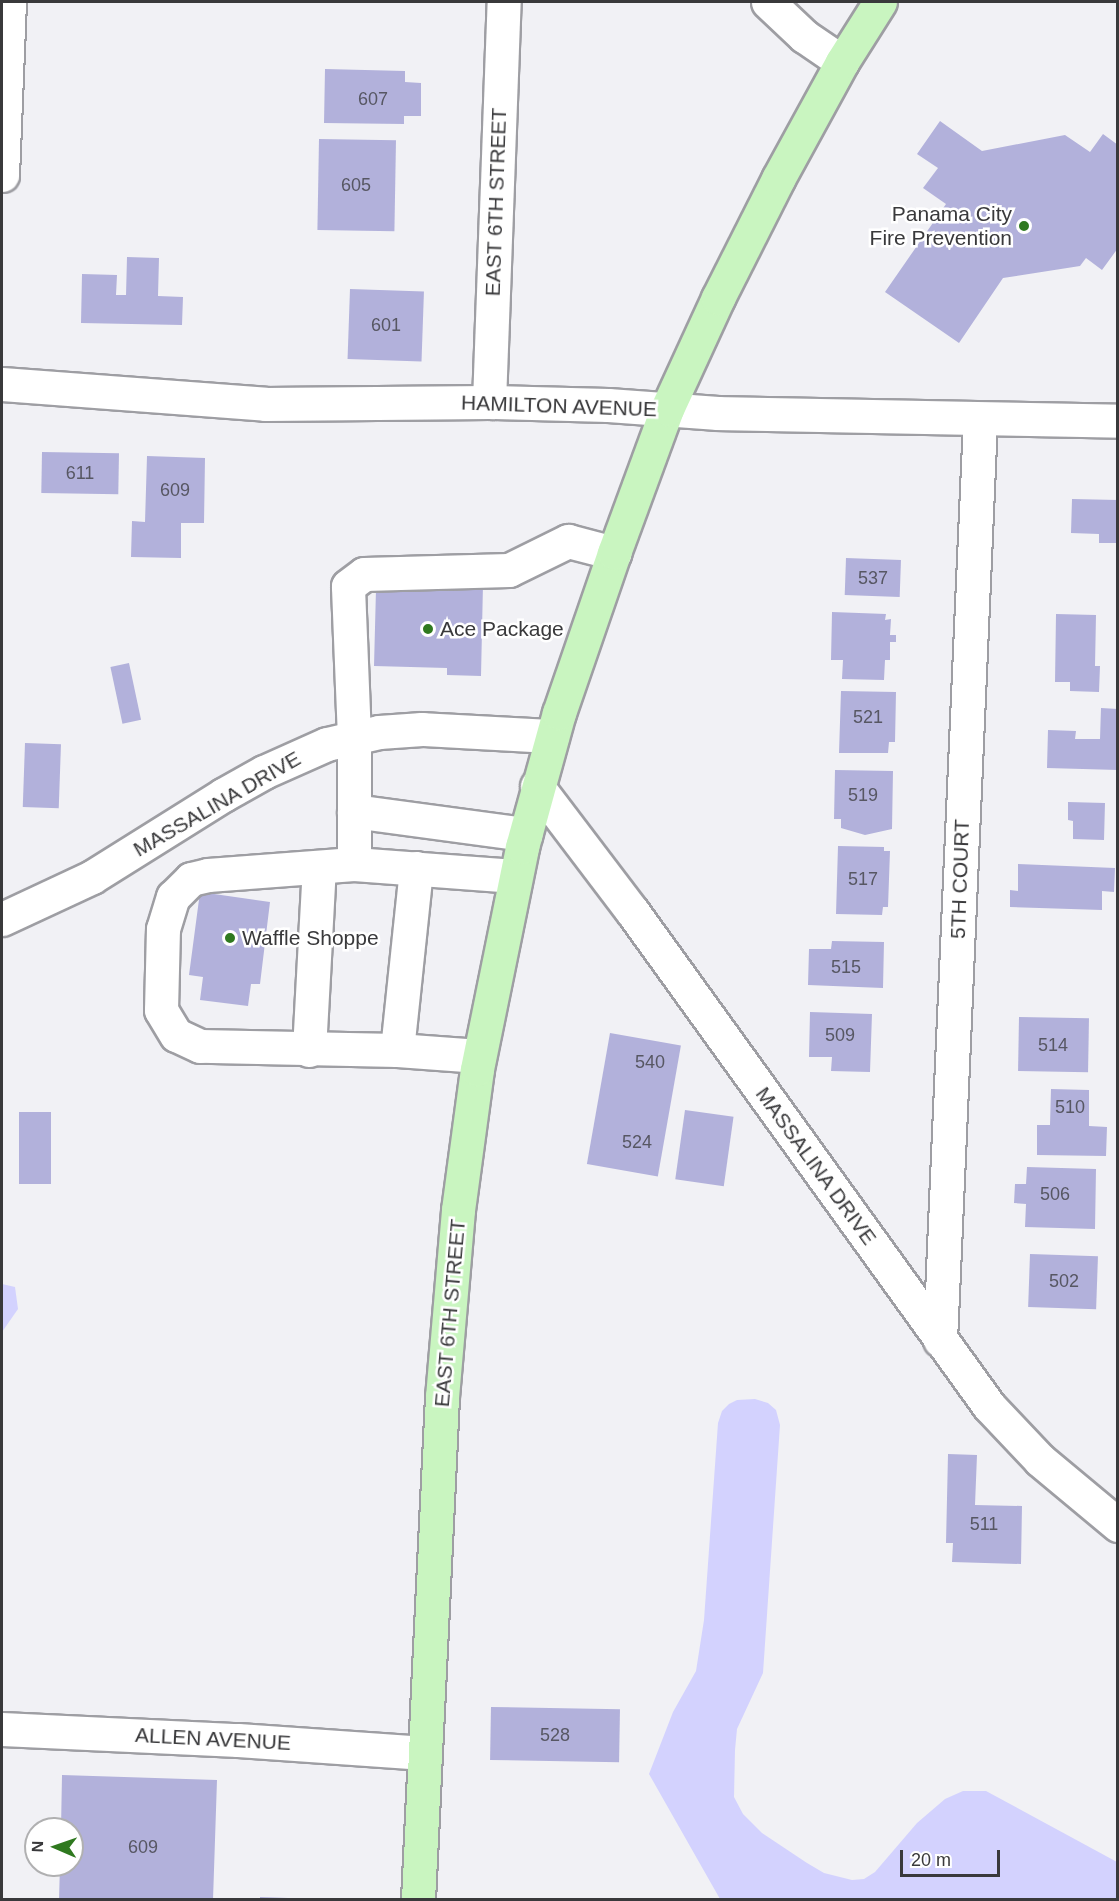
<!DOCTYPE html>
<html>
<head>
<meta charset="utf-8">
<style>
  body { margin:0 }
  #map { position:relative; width:1119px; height:1901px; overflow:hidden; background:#f1f1f5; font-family:Arial,sans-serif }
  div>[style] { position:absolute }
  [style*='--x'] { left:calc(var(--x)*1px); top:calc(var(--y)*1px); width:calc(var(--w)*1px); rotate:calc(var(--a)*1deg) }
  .water>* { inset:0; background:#d3d2fe }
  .building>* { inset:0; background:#b2b1db; transform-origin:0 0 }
  .roads { filter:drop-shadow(2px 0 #9e9ea3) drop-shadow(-2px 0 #9e9ea3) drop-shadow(0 2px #9e9ea3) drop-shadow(0 -2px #9e9ea3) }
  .minor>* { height:33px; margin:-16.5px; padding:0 16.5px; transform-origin:16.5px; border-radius:16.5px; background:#fff }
  .major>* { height:33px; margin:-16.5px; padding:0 16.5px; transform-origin:16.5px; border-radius:16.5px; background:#c9f5c0 }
  .dots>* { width:16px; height:16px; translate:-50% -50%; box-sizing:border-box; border:3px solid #fff; border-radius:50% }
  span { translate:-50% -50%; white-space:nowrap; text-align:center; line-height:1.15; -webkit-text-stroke:5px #fff; paint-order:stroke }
  .number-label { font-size:18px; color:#575763 }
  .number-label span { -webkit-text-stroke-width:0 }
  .street-label { font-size:21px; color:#39393b }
  .poi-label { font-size:21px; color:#39393b }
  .right { translate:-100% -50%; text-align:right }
  .left { translate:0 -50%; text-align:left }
  .frame { position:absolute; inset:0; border:3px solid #39393b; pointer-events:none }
  .north { position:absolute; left:24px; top:1817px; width:60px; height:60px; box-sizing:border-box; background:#fff; border:2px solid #b0b0b1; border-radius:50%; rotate:272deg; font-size:16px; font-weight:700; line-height:24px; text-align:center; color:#39393b }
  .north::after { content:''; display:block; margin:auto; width:21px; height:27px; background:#2f791f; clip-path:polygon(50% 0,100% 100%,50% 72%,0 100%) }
  .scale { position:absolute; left:900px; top:1850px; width:100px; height:27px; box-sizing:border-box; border:3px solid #39393b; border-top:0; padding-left:8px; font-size:18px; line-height:21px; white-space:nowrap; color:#39393b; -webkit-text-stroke:4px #fff; paint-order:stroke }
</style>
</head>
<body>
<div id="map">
  <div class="water">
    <i style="clip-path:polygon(2px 1284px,15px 1287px,18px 1309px,2px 1332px)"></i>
    <i style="clip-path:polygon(755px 1399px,768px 1403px,776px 1410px,780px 1425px,763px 1673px,737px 1729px,735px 1750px,734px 1797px,743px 1814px,762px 1833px,807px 1863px,824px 1873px,852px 1880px,864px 1879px,875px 1872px,917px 1823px,945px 1799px,963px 1791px,986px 1791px,1117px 1862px,1117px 1899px,720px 1899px,649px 1774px,673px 1712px,696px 1671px,704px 1620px,718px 1423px,722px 1411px,729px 1404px,737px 1400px)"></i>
  </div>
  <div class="building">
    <i style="clip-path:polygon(325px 69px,405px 71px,405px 82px,421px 83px,421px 116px,404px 116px,404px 124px,324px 123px)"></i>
    <i style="clip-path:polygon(940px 121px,982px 151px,1065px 135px,1090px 152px,1103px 134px,1118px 145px,1118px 248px,1102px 270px,1086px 258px,1080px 266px,1003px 278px,959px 343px,885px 292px,946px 204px,923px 188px,938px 168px,917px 154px)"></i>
    <i style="left:319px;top:139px;width:77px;height:91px;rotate:1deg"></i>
    <i style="clip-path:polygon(127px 257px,159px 258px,158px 296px,183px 297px,182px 325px,81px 323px,82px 274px,117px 275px,116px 295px,126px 295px)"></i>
    <i style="left:350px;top:289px;width:74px;height:70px;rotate:2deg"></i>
    <i style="left:42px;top:452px;width:77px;height:41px;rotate:1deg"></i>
    <i style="clip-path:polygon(147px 456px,205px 458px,204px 523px,181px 523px,181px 558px,131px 557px,132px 521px,145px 522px)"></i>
    <i style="clip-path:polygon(1072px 499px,1118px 500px,1118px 543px,1099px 543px,1099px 534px,1071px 533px)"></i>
    <i style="left:846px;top:558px;width:55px;height:37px;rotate:2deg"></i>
    <i style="clip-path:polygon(430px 576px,483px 584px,481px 676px,447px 675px,447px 668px,374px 666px,376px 589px,429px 590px)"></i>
    <i style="clip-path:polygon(832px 612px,886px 614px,885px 620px,891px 619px,890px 635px,896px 635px,896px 642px,890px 642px,890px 660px,885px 660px,884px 680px,842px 679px,843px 660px,831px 660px)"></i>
    <i style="clip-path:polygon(1056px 614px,1096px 615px,1095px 666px,1100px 666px,1099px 692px,1070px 691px,1070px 682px,1055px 682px)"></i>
    <i style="left:129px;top:663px;width:58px;height:19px;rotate:78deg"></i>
    <i style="clip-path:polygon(841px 691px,896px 692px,895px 742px,889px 742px,888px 753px,839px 753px)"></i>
    <i style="clip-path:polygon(1101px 708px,1118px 709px,1118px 770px,1047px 768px,1048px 730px,1076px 731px,1075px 739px,1100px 739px)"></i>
    <i style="left:25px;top:743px;width:36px;height:64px;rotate:2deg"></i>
    <i style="clip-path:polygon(835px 770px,893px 771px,892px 829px,865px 835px,841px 828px,841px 819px,834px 819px)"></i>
    <i style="clip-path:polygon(1068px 802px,1105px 803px,1104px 840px,1073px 839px,1073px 821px,1068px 820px)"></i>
    <i style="clip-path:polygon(838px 846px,884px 847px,884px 851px,890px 851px,888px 907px,883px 907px,882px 915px,836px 914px)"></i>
    <i style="clip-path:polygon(1018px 864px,1115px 868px,1114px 892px,1102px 891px,1102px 910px,1010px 907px,1010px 890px,1018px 891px)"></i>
    <i style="clip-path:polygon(200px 892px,270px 902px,260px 984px,251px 984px,248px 1006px,200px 1000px,203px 977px,189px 975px)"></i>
    <i style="clip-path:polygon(832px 941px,884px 942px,883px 988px,808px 985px,809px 949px,831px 949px)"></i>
    <i style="clip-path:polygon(810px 1012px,872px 1014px,870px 1072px,831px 1071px,832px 1057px,809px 1057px)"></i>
    <i style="left:1019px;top:1017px;width:70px;height:54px;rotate:1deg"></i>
    <i style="left:610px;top:1033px;width:72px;height:133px;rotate:10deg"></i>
    <i style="clip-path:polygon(1051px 1089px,1089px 1090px,1089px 1126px,1107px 1127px,1106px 1156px,1037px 1155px,1037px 1125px,1050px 1125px)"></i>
    <i style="left:685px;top:1110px;width:49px;height:70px;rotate:8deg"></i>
    <i style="left:19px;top:1112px;width:32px;height:72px"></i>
    <i style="clip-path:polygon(1027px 1167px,1096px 1169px,1095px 1229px,1025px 1227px,1026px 1204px,1014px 1203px,1015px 1184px,1026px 1184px)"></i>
    <i style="left:1030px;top:1254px;width:68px;height:53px;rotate:2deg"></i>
    <i style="clip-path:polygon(948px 1454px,977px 1455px,975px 1505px,1022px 1506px,1021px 1564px,952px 1562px,953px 1543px,946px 1543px)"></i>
    <i style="left:491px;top:1707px;width:129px;height:53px;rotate:1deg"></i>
    <i style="clip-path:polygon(62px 1775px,217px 1780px,213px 1900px,59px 1900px,60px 1865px,72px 1865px,72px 1829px,61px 1829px)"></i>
    <i style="clip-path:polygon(260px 1897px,288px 1898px,288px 1900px,260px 1900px)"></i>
  </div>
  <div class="roads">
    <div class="minor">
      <i style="--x:768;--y:2;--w:50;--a:43.4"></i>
      <i style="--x:804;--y:36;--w:46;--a:34.4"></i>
      <i style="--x:2;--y:175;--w:173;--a:-87.7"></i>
      <i style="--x:2;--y:384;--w:264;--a:4.3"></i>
      <i style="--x:265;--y:404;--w:224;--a:-0.5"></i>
      <i style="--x:489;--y:402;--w:119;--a:1.4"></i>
      <i style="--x:608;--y:405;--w:110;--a:4.2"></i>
      <i style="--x:718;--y:413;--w:400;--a:1.1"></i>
      <i style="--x:489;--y:402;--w:400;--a:-87.9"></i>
      <i style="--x:537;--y:786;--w:157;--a:52.8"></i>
      <i style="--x:632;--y:911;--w:610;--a:54.2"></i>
      <i style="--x:989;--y:1406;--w:74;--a:46.6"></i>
      <i style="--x:1040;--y:1460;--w:102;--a:39.8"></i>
      <i style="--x:354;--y:811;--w:173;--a:7.7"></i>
      <i style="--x:354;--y:864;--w:127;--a:-90"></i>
      <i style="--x:354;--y:737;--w:151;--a:-92.3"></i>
      <i style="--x:348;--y:586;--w:20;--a:-37"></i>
      <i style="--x:364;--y:574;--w:145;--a:-1.6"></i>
      <i style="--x:509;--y:570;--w:66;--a:-26.2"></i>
      <i style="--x:568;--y:541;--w:48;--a:14.6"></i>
      <i style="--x:2;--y:919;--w:99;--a:-25"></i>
      <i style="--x:92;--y:877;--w:155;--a:-32"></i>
      <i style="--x:223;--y:795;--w:47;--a:-29.3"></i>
      <i style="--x:264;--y:772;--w:69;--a:-24"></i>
      <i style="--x:327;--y:744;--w:53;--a:-13"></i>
      <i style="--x:379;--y:732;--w:43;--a:-4"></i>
      <i style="--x:422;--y:729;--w:130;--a:3.1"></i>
      <i style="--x:309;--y:1050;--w:183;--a:-86.9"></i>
      <i style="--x:397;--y:1050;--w:183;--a:-84"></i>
      <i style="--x:479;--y:1056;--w:82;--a:-175.8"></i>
      <i style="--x:397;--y:1050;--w:197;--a:-178.8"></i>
      <i style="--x:200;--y:1046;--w:26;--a:-155"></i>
      <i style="--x:176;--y:1035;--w:29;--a:-121"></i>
      <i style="--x:161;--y:1010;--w:81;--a:-88.6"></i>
      <i style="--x:163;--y:929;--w:34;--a:-73"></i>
      <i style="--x:173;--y:897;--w:25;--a:-45"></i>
      <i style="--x:191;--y:879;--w:17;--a:-13"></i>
      <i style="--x:208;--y:875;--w:146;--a:-4.3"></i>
      <i style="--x:354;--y:864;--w:161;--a:4.3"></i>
      <i style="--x:940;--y:1340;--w:922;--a:-87.51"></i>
      <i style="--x:2;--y:1729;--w:236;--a:2.7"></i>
      <i style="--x:238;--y:1740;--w:187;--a:4"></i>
    </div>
    <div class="major">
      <i style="--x:418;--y:1900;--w:504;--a:-87.27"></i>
      <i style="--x:442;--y:1397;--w:188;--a:-85.1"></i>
      <i style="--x:458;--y:1210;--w:142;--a:-82.3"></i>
      <i style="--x:477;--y:1069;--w:227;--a:-78.5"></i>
      <i style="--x:522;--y:847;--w:139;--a:-74.6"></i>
      <i style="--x:559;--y:713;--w:169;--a:-71"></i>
      <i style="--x:614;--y:553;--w:153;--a:-69.8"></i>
      <i style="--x:667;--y:409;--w:122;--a:-65.3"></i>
      <i style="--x:718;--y:298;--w:133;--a:-63.2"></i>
      <i style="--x:778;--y:179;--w:133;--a:-61.3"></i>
      <i style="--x:842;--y:62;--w:71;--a:-57.7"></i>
    </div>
  </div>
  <div class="dots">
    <i style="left:1024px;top:226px;background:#2f791f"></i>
    <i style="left:428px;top:629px;background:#2f791f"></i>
    <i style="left:230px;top:938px;background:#2f791f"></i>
  </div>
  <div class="number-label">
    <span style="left:373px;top:99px">607</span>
    <span style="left:356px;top:185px">605</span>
    <span style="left:386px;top:325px">601</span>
    <span style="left:80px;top:473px">611</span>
    <span style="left:175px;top:490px">609</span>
    <span style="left:873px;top:578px">537</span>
    <span style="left:868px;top:717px">521</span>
    <span style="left:863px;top:795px">519</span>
    <span style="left:863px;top:879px">517</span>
    <span style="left:846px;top:967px">515</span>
    <span style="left:840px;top:1035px">509</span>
    <span style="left:1053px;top:1045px">514</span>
    <span style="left:650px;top:1062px">540</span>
    <span style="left:1070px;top:1107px">510</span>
    <span style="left:637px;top:1142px">524</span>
    <span style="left:1055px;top:1194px">506</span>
    <span style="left:1064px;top:1281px">502</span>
    <span style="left:984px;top:1524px">511</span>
    <span style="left:555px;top:1735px">528</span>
    <span style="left:143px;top:1847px">609</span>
  </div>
  <div class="street-label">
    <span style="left:496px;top:202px;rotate:-88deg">EAST 6TH STREET</span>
    <span style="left:559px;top:406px;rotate:2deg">HAMILTON AVENUE</span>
    <span style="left:217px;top:804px;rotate:-30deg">MASSALINA DRIVE</span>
    <span style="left:960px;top:879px;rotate:-88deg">5TH COURT</span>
    <span style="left:816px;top:1166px;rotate:54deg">MASSALINA DRIVE</span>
    <span style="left:450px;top:1313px;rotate:-85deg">EAST 6TH STREET</span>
    <span style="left:213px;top:1739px;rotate:3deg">ALLEN AVENUE</span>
  </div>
  <div class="poi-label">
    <span class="right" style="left:1012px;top:226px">Panama City<br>Fire Prevention</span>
    <span class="left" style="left:440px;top:629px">Ace Package</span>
    <span class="left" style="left:242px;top:938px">Waffle Shoppe</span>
  </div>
  <div class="frame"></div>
  <div class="north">N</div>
  <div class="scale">20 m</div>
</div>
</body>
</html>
